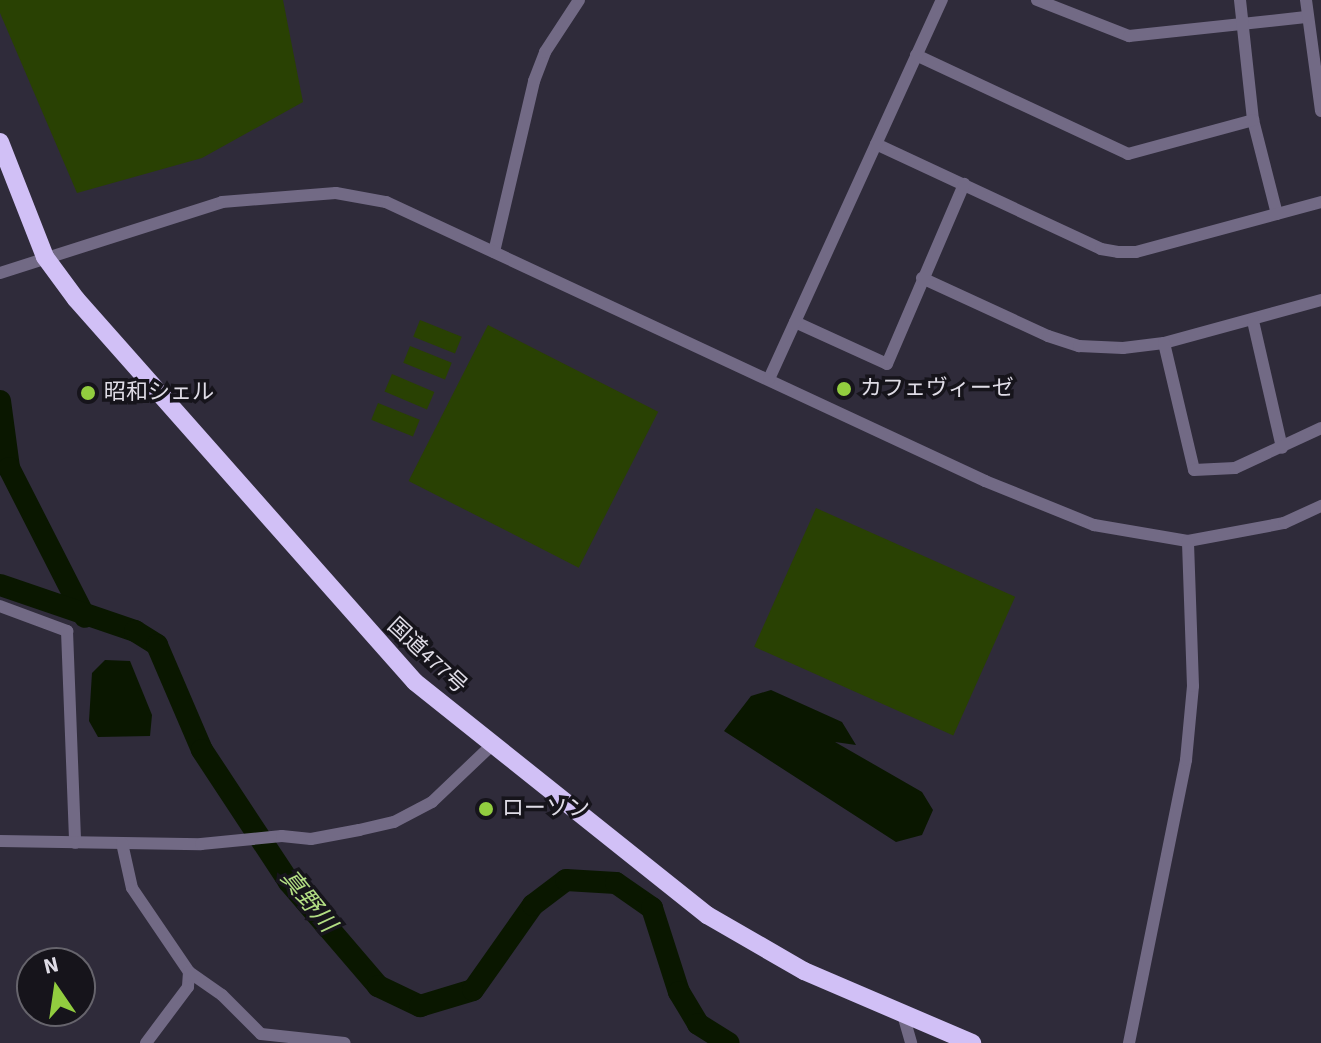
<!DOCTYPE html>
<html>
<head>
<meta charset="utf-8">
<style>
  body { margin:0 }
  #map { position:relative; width:1321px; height:1043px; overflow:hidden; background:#2f2b3a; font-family:"Source Sans 3","Noto Sans JP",sans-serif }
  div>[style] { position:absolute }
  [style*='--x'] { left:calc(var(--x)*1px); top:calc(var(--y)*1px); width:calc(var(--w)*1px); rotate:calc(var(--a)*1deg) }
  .green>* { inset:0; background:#294103; transform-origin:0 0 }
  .water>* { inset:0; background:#0a1700 }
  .river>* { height:22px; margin:-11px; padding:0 11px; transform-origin:11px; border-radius:11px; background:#0a1700 }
  .minor>* { height:12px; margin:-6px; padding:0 6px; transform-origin:6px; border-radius:6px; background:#726a85 }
  .highway>* { height:18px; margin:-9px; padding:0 9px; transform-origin:9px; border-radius:9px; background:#d1c0f6 }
  .dots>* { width:22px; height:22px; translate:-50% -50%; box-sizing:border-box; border:4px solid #16141b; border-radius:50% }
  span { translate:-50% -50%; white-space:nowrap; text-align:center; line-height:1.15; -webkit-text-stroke:7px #16141b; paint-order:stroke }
  .poi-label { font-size:22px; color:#dfdce6 }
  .left { translate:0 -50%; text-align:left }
  .street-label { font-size:22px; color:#dfdce6 }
  .water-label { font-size:24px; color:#b2dd83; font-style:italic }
  .north { position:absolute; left:16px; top:947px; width:80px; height:80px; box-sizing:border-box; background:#16141b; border:2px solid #66646c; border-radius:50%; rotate:347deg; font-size:22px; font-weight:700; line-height:32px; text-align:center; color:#dfdce6 }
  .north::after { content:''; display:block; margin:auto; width:28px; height:36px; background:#92cd3f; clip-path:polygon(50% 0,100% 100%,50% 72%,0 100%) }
</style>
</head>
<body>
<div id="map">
  <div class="green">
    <i style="clip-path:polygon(0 0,283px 0,303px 102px,202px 158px,77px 193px,0 13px)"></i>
    <i style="left:420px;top:320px;width:45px;height:18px;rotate:22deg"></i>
    <i style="left:488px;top:325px;width:191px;height:175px;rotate:27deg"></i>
    <i style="left:410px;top:346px;width:45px;height:18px;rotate:22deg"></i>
    <i style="left:392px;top:374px;width:46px;height:19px;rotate:23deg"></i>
    <i style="left:378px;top:403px;width:45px;height:18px;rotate:22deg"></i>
    <i style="left:816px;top:508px;width:218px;height:152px;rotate:24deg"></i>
  </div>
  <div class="water">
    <i style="clip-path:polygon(105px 660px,130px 661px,152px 715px,150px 736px,98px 737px,89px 721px,92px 673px)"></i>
    <i style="clip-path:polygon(771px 690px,842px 722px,856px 745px,835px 742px,922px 792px,933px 810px,922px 835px,896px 842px,724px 731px,751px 696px)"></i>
  </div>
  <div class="river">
    <i style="--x:0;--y:401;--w:68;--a:82.3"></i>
    <i style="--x:9;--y:468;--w:167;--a:63"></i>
    <i style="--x:0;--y:585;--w:143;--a:18.8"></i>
    <i style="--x:135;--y:631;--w:26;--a:32"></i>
    <i style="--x:157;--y:645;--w:114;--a:66.8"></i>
    <i style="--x:202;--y:750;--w:158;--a:56.6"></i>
    <i style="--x:289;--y:882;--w:137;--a:49.4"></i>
    <i style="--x:378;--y:986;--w:47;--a:25.5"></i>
    <i style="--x:420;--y:1006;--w:55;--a:-16.8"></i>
    <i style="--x:473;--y:990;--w:104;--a:-54.8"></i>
    <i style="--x:533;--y:905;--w:41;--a:-37.1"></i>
    <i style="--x:566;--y:880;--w:50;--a:3.4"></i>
    <i style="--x:616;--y:883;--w:44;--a:34.8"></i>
    <i style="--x:652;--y:908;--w:88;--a:72.2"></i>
    <i style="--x:679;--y:992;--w:37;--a:59"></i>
    <i style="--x:698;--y:1024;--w:36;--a:32"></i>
  </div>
  <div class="minor">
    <i style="--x:1037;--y:0;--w:99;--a:21.4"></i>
    <i style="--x:1129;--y:36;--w:178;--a:-6.1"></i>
    <i style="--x:1240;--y:0;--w:121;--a:83.8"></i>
    <i style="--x:1253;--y:120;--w:97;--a:75.7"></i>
    <i style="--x:1306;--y:0;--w:112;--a:82.3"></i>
    <i style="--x:916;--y:55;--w:234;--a:25"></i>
    <i style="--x:1128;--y:154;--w:130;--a:-15.2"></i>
    <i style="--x:876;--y:144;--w:248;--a:25"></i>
    <i style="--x:1101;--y:249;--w:17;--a:10"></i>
    <i style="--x:1118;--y:252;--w:18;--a:0"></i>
    <i style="--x:1136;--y:252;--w:192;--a:-15.1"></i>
    <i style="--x:494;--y:252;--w:176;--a:-76.8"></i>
    <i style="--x:534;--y:81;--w:31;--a:-69"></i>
    <i style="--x:545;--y:52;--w:62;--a:-56.8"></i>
    <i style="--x:0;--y:273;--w:233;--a:-17.7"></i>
    <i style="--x:222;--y:202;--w:114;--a:-4.5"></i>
    <i style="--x:336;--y:193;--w:51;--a:10.2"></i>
    <i style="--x:386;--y:202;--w:661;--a:24.97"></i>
    <i style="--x:985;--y:481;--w:118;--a:22"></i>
    <i style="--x:1094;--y:525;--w:95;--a:9.7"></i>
    <i style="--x:1188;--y:541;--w:98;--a:-10.6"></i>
    <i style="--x:1284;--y:523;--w:41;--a:-24.7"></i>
    <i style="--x:922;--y:278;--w:139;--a:24.7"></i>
    <i style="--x:1048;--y:336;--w:33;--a:18"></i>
    <i style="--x:1079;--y:346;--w:44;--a:2.6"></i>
    <i style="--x:1123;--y:348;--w:41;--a:-7"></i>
    <i style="--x:1164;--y:343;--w:163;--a:-15.3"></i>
    <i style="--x:1253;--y:321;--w:130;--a:77.1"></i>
    <i style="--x:795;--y:322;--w:101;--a:24.5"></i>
    <i style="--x:887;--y:364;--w:196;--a:-66.8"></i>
    <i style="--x:1164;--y:343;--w:130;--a:76.7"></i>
    <i style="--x:1194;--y:470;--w:41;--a:-2.8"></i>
    <i style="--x:1235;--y:468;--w:95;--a:-24.9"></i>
    <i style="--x:769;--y:379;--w:417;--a:-65.5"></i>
    <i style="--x:0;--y:606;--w:72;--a:20.5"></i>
    <i style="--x:67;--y:631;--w:212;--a:87.8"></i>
    <i style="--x:0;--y:841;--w:201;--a:0.9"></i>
    <i style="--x:201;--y:844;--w:81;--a:-5.6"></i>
    <i style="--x:282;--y:836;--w:29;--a:6"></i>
    <i style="--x:311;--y:839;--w:49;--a:-10.6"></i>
    <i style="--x:359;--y:830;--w:36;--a:-13"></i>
    <i style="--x:394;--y:822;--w:43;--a:-27.8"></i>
    <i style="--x:432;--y:802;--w:84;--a:-43.6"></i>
    <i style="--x:122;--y:843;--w:46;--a:77.5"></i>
    <i style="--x:132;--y:888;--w:102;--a:55.8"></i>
    <i style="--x:189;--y:972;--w:15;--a:94"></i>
    <i style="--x:188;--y:987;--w:70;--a:126.9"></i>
    <i style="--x:189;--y:972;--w:40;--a:34.9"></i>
    <i style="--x:222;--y:995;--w:55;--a:45"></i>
    <i style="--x:261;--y:1034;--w:84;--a:6.1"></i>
    <i style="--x:904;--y:1018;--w:26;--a:74"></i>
    <i style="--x:1129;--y:1043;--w:289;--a:-78.6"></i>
    <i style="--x:1186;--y:760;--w:74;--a:-84.6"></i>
    <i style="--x:1193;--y:686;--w:145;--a:-92"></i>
  </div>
  <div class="highway">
    <i style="--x:0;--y:142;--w:123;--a:68.6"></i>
    <i style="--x:45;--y:257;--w:52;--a:53.6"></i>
    <i style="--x:76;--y:299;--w:511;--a:48.49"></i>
    <i style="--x:415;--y:682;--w:374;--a:38.6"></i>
    <i style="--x:707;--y:915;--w:112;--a:30"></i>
    <i style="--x:804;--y:971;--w:183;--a:23.2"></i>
  </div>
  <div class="dots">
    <i style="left:844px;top:389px;background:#92cd3f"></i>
    <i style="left:88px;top:393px;background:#92cd3f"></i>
    <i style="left:486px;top:809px;background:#92cd3f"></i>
  </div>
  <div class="poi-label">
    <span class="left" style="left:860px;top:389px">カフェヴィーゼ</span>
    <span class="left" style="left:104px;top:393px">昭和シェル</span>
    <span class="left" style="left:502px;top:809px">ローソン</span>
  </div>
  <div class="street-label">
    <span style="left:427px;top:656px;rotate:43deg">国道477号</span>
  </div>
  <div class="water-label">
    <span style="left:308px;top:901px;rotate:51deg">真野川</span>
  </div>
  <div class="north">N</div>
</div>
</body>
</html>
